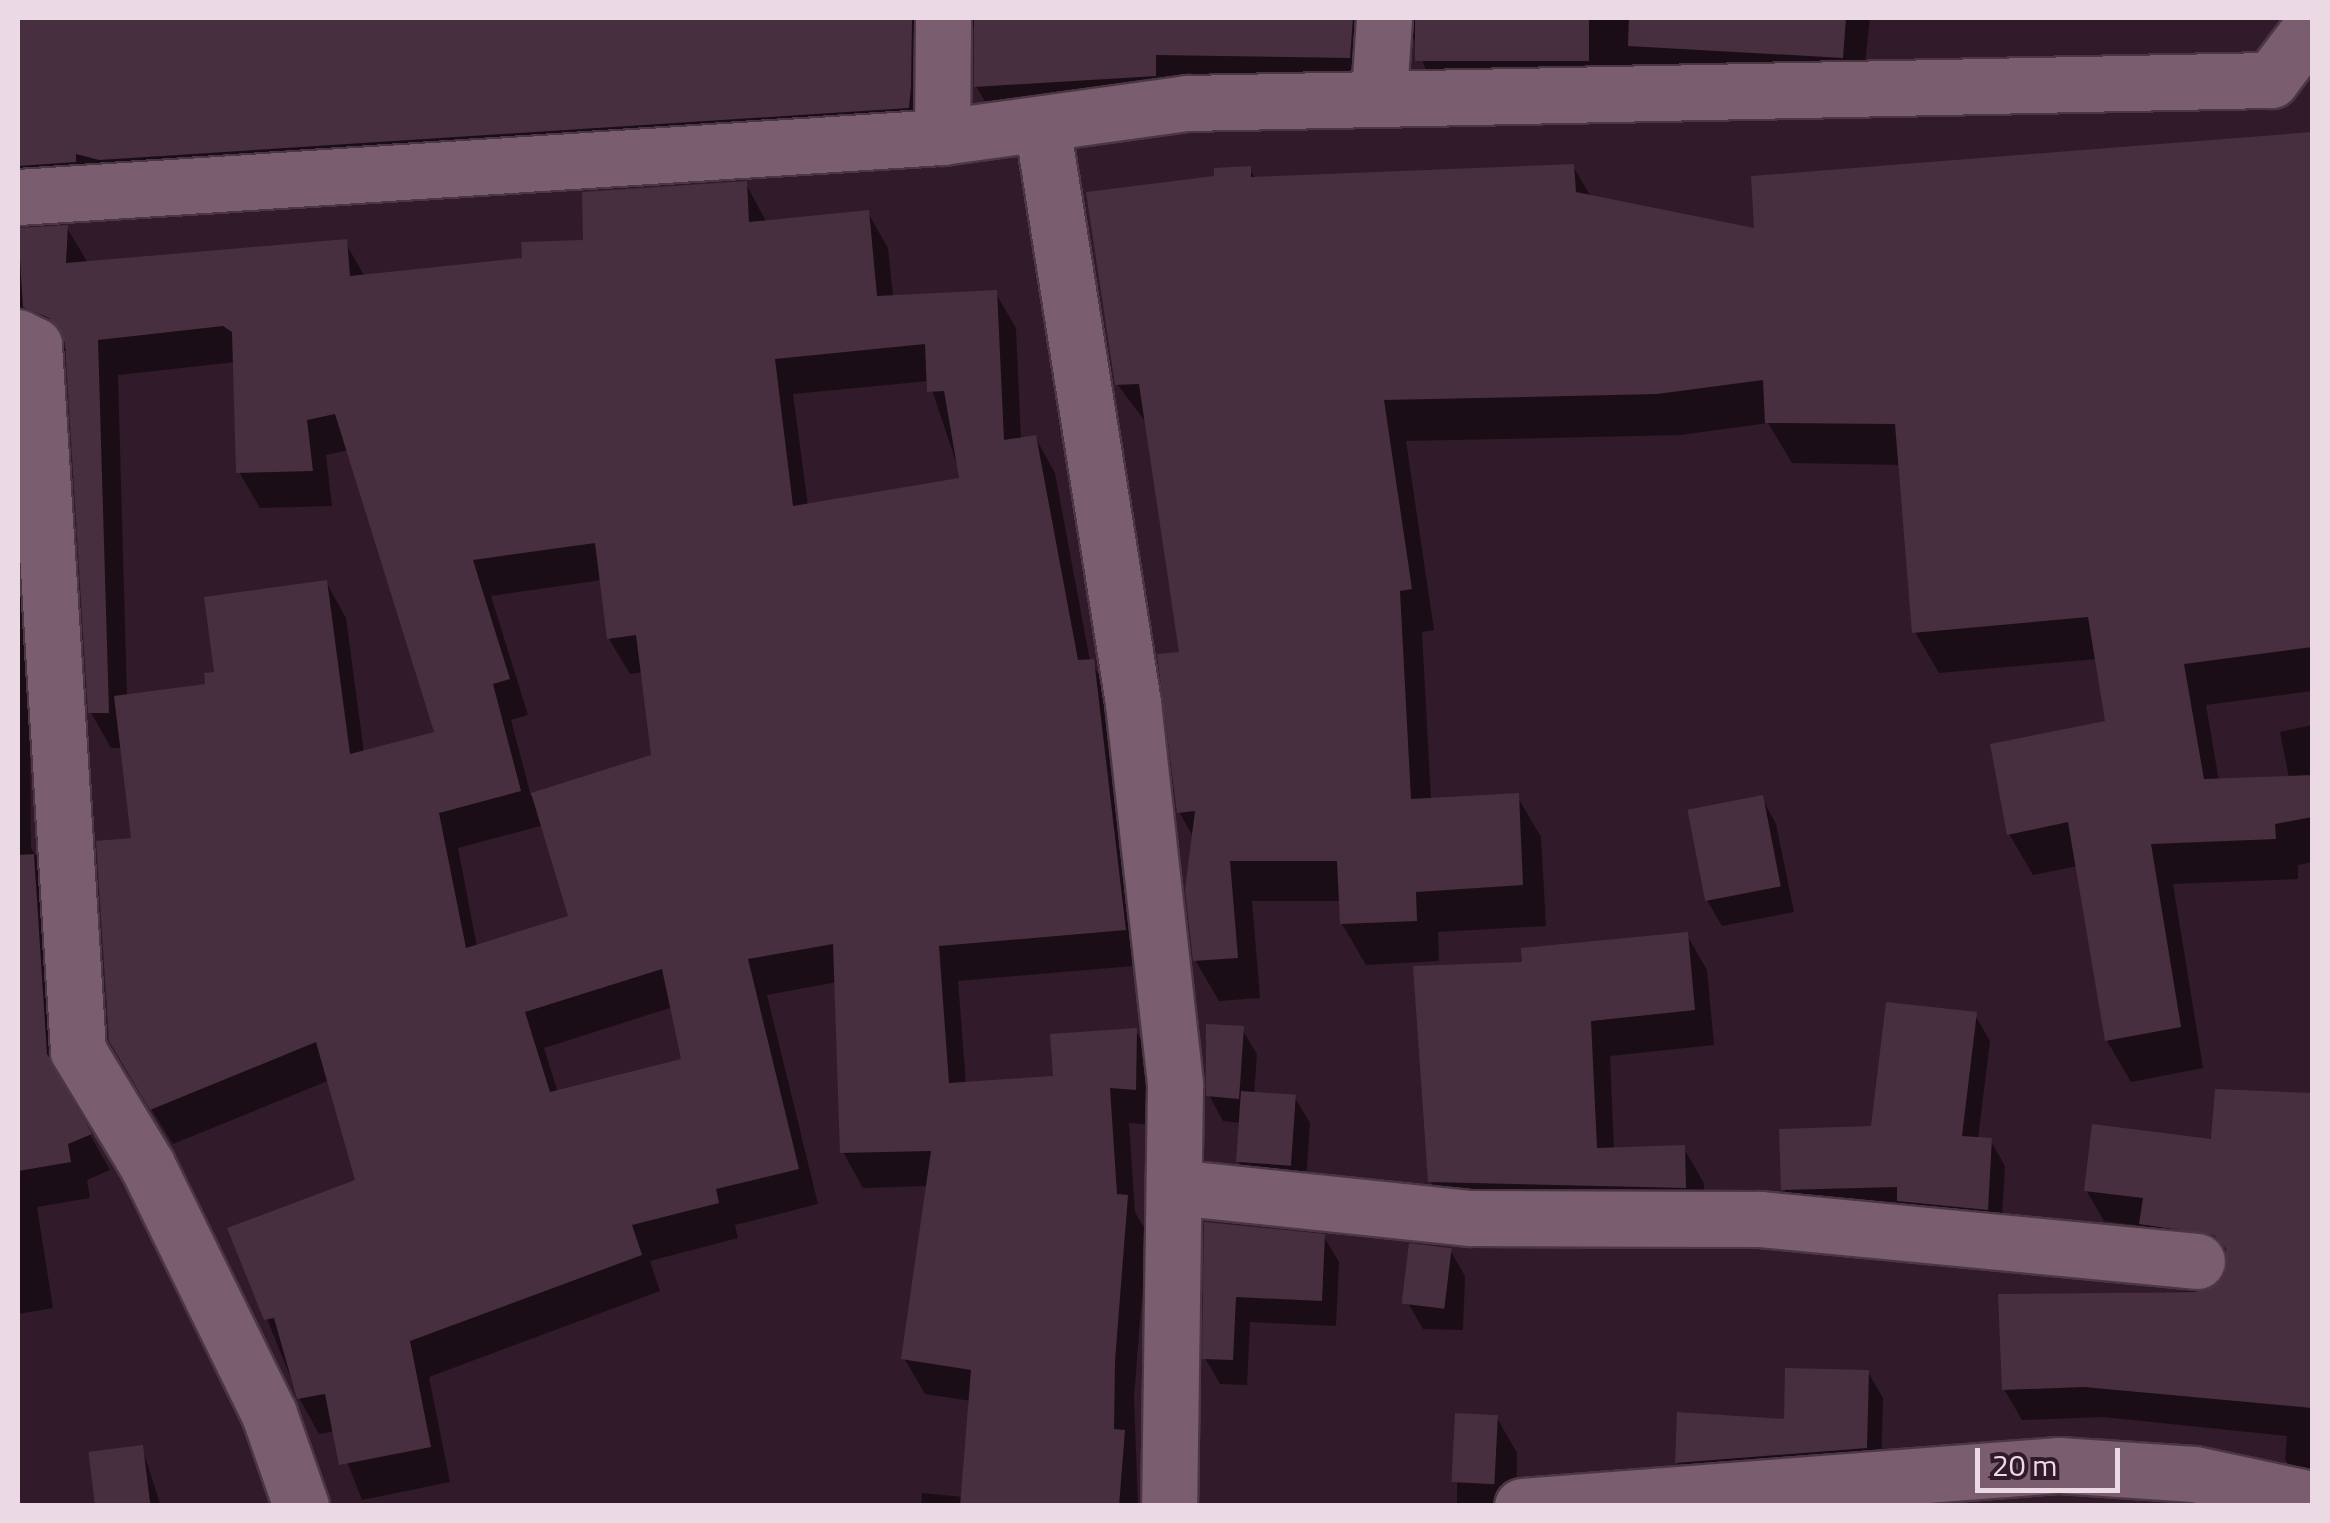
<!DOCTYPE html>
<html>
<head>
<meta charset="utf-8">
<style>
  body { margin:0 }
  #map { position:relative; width:2330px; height:1523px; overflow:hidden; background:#311a29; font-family:"Titillium Web",sans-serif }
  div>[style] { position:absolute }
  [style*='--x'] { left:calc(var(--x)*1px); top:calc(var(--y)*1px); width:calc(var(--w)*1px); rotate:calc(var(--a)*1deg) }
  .shadow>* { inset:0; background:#0007 }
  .building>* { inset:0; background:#482f3f; transform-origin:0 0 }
  .roads { filter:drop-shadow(2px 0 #4b3744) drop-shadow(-2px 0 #4b3744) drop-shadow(0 2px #4b3744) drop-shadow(0 -2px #4b3744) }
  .minor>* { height:55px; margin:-27.5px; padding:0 27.5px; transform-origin:27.5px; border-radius:27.5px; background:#7a5e70 }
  span { translate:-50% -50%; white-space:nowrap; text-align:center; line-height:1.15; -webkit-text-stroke:9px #311a29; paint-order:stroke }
  .frame { position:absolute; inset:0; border:20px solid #ebdae4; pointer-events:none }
  .scale { position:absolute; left:1975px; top:1448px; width:145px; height:45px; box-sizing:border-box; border:5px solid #ebdae4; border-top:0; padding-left:12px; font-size:30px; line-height:35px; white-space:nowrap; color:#ebdae4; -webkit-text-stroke:8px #311a29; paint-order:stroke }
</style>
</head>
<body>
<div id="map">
  <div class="shadow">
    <i style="clip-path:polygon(18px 18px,1870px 18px,1862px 93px,1436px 96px,1407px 21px,1370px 93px,997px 122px,976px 86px,974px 27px,964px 21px,928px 143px,18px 213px)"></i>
    <i style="clip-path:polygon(2312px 134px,2312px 691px,2206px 705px,2219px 781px,2289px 778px,2280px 732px,2312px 725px,2312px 862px,2298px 865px,2298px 879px,2173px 884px,2203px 1068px,2131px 1082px,2107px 1041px,2078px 866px,2033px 875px,2009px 834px,2108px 723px,2097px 659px,1939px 673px,1915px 632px,1901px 465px,1792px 463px,1768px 423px,1681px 435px,1406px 441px,1434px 630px,1422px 632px,1431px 800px,1517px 796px,1541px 837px,1546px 926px,1438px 932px,1439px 961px,1366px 965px,1342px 924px,1341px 901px,1252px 901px,1260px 998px,1219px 1001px,1195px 960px,1194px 838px,1179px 812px,1182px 655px,1148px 425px,1117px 384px,1217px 178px,1249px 168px,1256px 179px,1573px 166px,1591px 197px,1757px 231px,1754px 178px)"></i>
    <i style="clip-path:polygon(evenodd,746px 184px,767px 223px,868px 213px,888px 248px,893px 297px,995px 292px,1016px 328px,1021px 440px,1035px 437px,1055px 473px,1090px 661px,1114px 697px,1145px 965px,958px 981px,966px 1084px,1056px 1078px,1136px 1031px,1157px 1066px,1156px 1125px,1129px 1123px,1135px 1212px,1147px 1233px,1134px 1398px,1138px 1506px,921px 1506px,922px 1493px,963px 1497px,971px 1401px,925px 1394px,904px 1358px,928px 1186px,863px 1188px,843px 1152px,837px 982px,767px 995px,818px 1204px,735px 1225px,738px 1238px,650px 1261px,660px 1291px,429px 1377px,450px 1482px,362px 1500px,335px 1431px,319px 1434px,299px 1398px,267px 1319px,358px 1182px,330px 1080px,173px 1144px,132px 1078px,134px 840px,123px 748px,111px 748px,91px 713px,68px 358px,54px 344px,18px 351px,18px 228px,67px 228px,88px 263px,345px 242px,365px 277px,524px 261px,746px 184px,236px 362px,239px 472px,260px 508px,332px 506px,326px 455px,349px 450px,437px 733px,364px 753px,346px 618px,326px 582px,208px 686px,127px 697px,118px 375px,236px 362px,746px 184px,929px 381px,962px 480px,808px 506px,793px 394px,929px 381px,746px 184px,602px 580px,609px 639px,630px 674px,643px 672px,654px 757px,531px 796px,511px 720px,528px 715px,491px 596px,602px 580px,746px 184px,544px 825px,572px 917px,477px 947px,458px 848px,544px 825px,746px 184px,673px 1007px,684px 1061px,558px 1093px,544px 1048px,673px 1007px)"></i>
    <i style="clip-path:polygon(18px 393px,45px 750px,30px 750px,31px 848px,53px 884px,66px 1092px,110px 1170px,87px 1180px,90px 1198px,37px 1207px,53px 1308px,18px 1314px)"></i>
    <i style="clip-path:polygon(1762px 798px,1776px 824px,1794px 912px,1722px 926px,1707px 900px)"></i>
    <i style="clip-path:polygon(1687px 935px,1707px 970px,1714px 1045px,1610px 1056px,1614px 1150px,1683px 1147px,1704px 1183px,1705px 1222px,1451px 1217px,1430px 1181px,1525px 964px)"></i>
    <i style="clip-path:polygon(1975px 1015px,1990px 1041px,1978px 1139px,1990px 1140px,2005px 1166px,2001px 1234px,1798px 1215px,1784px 1189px,1873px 1128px)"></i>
    <i style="clip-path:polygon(1242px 1029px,1257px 1054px,1254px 1094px,1295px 1098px,1310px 1123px,1305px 1193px,1253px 1187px,1238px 1161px,1241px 1123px,1223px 1121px,1209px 1095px)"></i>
    <i style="clip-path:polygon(2217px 1092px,2312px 1093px,2312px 1495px,2285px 1460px,2287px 1436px,2103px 1417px,2022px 1420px,2004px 1389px,2001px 1296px,2212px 1291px,2229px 1266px,2160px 1255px,2143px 1226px,2104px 1221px,2086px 1190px,2214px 1142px)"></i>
    <i style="clip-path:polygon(1207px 1224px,1324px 1237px,1339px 1262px,1336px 1326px,1250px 1322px,1247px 1385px,1220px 1384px,1205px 1358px)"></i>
    <i style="clip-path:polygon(1450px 1250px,1465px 1276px,1463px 1330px,1423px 1329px,1408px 1303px)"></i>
    <i style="clip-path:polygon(1868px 1372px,1883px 1398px,1881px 1474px,1692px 1488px,1677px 1462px,1786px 1421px)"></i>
    <i style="clip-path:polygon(1457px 1416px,1497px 1418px,1517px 1453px,1516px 1506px,1457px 1506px)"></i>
    <i style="clip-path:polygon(142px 1448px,161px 1506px,97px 1506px)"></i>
  </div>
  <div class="building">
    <i style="clip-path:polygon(18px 18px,912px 18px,911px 87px,909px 108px,99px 160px,76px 154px,76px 162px,18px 166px)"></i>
    <i style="clip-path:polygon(974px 18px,1353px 18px,1350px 58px,1156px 55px,1156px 76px,974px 87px)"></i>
    <i style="left:1415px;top:18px;width:174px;height:43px"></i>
    <i style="clip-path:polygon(1629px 18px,1846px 18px,1843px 58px,1628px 46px)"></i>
    <i style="clip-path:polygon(2312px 132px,2312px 647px,2184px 664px,2204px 779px,2312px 775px,2312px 817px,2275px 824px,2276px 839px,2151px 844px,2181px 1027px,2105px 1041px,2068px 822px,2007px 835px,1990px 744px,2105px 721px,2088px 617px,1912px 633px,1895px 424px,1765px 423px,1763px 380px,1657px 394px,1384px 400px,1412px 589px,1400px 591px,1411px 799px,1519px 793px,1523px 885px,1416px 892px,1417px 921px,1340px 924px,1337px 861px,1230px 861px,1238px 958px,1193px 961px,1185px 889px,1195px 811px,1177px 813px,1157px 654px,1179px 652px,1139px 384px,1115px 385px,1086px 192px,1214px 176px,1214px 168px,1251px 166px,1251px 177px,1574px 164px,1576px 192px,1754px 228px,1751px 176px)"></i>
    <i style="clip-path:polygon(evenodd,747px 181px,749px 222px,869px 210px,877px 296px,997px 290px,1004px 440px,1036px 435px,1078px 660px,1094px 659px,1126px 930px,939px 946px,949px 1083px,1053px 1076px,1050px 1034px,1137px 1028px,1136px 1090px,1110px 1088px,1117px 1194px,1128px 1195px,1115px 1361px,1114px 1429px,1125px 1430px,1119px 1506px,960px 1506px,971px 1370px,901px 1359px,931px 1151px,840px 1153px,833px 944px,748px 959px,799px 1169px,716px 1189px,719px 1203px,632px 1225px,642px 1255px,410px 1341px,431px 1447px,339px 1465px,325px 1394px,297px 1399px,274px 1318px,264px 1320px,227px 1228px,355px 1180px,316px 1042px,150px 1110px,109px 1041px,96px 841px,131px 838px,114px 696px,205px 684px,204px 673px,214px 672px,204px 597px,327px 580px,350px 754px,434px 732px,335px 414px,307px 420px,313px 471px,236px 473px,232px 332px,223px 326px,98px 340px,109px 713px,88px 713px,65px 343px,49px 318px,23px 307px,18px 228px,68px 225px,66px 263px,347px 239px,350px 276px,522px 258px,521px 242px,583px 240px,582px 192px,747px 181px,925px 344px,927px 392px,944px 391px,959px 478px,793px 506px,775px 359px,925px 344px,747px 181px,595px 543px,607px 639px,636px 635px,651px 755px,531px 793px,568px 916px,466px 948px,439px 813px,521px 791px,493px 684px,510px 679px,473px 560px,595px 543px,747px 181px,662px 969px,681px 1059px,550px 1092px,525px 1012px,662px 969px)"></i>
    <i style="left:1763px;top:795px;width:93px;height:77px;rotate:79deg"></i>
    <i style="clip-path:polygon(34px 854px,47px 1054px,92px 1134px,68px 1144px,71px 1162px,18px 1171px,18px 855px)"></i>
    <i style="clip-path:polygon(1688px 932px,1695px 1010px,1591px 1021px,1597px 1148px,1685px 1145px,1686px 1188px,1428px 1182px,1413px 966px,1522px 962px,1521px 948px)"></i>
    <i style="clip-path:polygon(1886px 1002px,1977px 1012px,1962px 1136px,1992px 1138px,1988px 1210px,1897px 1201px,1897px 1187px,1781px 1190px,1779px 1129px,1871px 1126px)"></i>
    <i style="clip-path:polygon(1206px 1024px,1244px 1026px,1239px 1099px,1206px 1096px)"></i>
    <i style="clip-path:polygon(2215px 1089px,2312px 1093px,2312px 1408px,2084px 1387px,2002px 1390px,1998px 1294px,2195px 1292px,2223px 1278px,2226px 1249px,2214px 1235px,2139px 1224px,2143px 1198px,2084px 1191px,2092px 1124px,2211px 1139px)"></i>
    <i style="left:1241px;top:1091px;width:55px;height:71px;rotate:4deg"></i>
    <i style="clip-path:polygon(1204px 1222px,1325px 1234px,1322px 1301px,1236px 1297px,1233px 1360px,1202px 1359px)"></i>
    <i style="left:1409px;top:1243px;width:43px;height:61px;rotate:7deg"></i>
    <i style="clip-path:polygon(1785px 1368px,1869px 1370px,1867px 1448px,1675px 1463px,1677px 1412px,1784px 1419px)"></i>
    <i style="left:1455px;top:1413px;width:43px;height:69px;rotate:3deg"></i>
    <i style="left:143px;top:1445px;width:61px;height:55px;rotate:83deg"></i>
  </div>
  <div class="roads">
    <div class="minor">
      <i style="--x:1379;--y:94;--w:76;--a:-86.2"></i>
      <i style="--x:1042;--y:125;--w:585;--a:81.05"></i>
      <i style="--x:1133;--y:703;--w:383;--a:83.7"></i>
      <i style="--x:1175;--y:1084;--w:422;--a:90.8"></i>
      <i style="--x:942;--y:137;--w:119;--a:-89.5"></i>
      <i style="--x:18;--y:197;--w:926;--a:-3.72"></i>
      <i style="--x:942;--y:137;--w:248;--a:-7.9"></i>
      <i style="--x:1188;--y:103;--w:1083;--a:-1.22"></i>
      <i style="--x:2271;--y:80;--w:68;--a:-52.8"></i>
      <i style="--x:18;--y:337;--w:18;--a:27"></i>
      <i style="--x:34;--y:345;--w:707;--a:86.43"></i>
      <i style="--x:78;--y:1051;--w:133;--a:58.8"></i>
      <i style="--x:147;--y:1165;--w:277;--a:63.9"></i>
      <i style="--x:269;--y:1414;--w:97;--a:70.8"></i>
      <i style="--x:1174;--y:1187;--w:298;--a:6"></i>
      <i style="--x:1470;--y:1218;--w:290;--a:0.2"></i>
      <i style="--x:1760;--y:1219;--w:439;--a:5.5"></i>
      <i style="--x:1522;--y:1506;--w:539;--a:-4.37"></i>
      <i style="--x:2059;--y:1465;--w:135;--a:3.8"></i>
      <i style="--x:2194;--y:1474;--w:121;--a:12"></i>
    </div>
  </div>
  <div class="frame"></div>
  <div class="scale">20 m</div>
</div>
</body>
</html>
